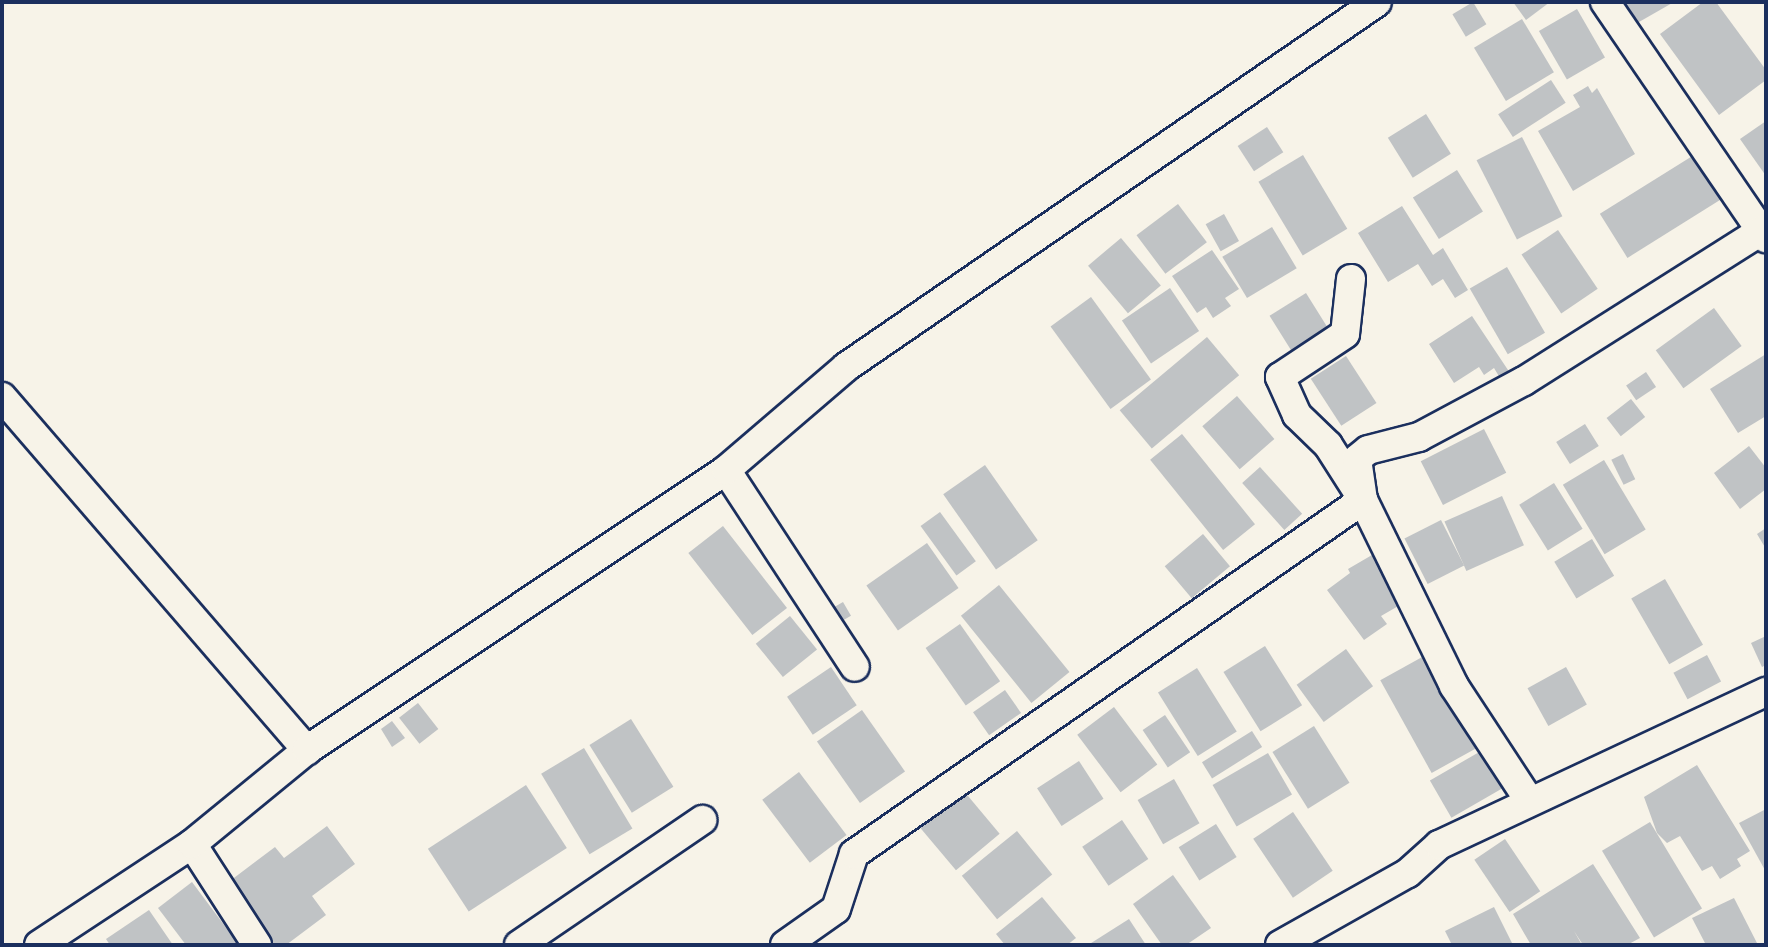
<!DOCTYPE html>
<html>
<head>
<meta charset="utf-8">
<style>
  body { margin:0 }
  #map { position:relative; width:1768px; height:947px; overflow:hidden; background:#f7f3e8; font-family:"Indie Flower",sans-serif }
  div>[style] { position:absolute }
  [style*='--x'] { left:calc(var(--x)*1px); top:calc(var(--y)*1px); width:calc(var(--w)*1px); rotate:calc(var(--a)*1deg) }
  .building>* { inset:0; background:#c0c3c5; transform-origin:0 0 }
  .roads { filter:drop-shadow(2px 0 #1b2f5e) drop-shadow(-2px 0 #1b2f5e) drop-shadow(0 2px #1b2f5e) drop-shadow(0 -2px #1b2f5e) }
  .minor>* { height:28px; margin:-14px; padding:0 14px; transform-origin:14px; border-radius:14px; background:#f7f3e8 }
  span { translate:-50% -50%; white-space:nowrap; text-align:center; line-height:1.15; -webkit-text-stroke:6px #f7f3e8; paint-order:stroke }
  .frame { position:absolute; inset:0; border:4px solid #1b2f5e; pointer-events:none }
</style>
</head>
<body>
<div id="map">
  <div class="building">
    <i style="left:1473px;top:2px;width:26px;height:24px;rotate:59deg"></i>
    <i style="clip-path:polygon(1513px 2px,1550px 2px,1526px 20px)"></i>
    <i style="clip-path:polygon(1618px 2px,1674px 2px,1632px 26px)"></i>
    <i style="clip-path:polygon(1703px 2px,1716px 2px,1766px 70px,1766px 80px,1719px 115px,1660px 34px)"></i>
    <i style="left:1577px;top:9px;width:56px;height:44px;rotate:60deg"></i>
    <i style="left:1522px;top:19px;width:62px;height:56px;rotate:59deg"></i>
    <i style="left:1551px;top:80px;width:27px;height:63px;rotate:57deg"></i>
    <i style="clip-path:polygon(1588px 86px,1592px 93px,1597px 88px,1635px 154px,1573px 191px,1538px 131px,1580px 107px,1573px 95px)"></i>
    <i style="left:1426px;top:114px;width:47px;height:45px;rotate:58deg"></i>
    <i style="clip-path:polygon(1766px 121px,1766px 176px,1740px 139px)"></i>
    <i style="left:1267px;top:127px;width:30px;height:35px;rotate:57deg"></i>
    <i style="left:1522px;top:137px;width:89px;height:51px;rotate:63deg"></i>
    <i style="left:1303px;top:155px;width:86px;height:52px;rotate:59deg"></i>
    <i style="left:1694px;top:155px;width:52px;height:111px;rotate:58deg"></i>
    <i style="left:1457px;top:170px;width:49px;height:52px;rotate:58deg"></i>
    <i style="left:1178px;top:204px;width:48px;height:52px;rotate:53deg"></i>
    <i style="clip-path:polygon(1402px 206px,1433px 255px,1443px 248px,1468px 290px,1455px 298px,1443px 279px,1432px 286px,1418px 264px,1388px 282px,1358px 233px)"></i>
    <i style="left:1224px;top:214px;width:31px;height:21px;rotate:61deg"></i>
    <i style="left:1272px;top:227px;width:48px;height:58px;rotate:59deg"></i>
    <i style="left:1558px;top:230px;width:71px;height:44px;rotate:56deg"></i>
    <i style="left:1121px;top:238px;width:62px;height:43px;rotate:50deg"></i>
    <i style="clip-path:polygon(1212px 250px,1239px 289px,1225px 298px,1231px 306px,1213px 318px,1206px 307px,1197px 313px,1172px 276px)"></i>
    <i style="left:1507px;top:267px;width:76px;height:43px;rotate:60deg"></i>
    <i style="left:1170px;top:288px;width:52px;height:58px;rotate:56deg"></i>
    <i style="left:1306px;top:293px;width:46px;height:43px;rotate:58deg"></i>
    <i style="left:1091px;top:297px;width:102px;height:50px;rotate:54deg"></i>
    <i style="left:1714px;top:308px;width:47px;height:72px;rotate:54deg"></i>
    <i style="clip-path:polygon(1472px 316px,1512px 376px,1503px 383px,1494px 368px,1484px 375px,1479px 367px,1454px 383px,1429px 344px)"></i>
    <i style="left:1207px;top:337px;width:50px;height:114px;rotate:50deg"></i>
    <i style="clip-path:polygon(1766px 354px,1766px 416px,1738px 433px,1710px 389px)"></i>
    <i style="left:1346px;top:356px;width:56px;height:42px;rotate:57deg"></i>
    <i style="left:1646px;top:372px;width:18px;height:24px;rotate:56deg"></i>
    <i style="left:1237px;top:396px;width:57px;height:46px;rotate:49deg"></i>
    <i style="left:1631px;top:399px;width:23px;height:31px;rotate:52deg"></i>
    <i style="left:1585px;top:424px;width:26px;height:34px;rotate:58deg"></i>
    <i style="left:1484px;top:429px;width:49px;height:71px;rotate:63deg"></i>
    <i style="left:1182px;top:434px;width:116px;height:41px;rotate:51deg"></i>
    <i style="clip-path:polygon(1749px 446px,1766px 468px,1766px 489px,1740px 509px,1714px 473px)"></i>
    <i style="left:1623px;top:454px;width:28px;height:13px;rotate:64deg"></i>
    <i style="left:1604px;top:460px;width:81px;height:48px;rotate:59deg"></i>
    <i style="left:985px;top:465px;width:92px;height:51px;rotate:55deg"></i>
    <i style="left:1260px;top:467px;width:63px;height:24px;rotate:48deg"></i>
    <i style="left:1554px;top:483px;width:54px;height:41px;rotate:58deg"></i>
    <i style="left:1502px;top:496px;width:54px;height:63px;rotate:66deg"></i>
    <i style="left:940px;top:512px;width:61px;height:24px;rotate:54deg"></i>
    <i style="left:1441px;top:520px;width:51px;height:41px;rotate:63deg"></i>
    <i style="left:723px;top:526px;width:104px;height:44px;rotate:52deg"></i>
    <i style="clip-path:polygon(1766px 528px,1766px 549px,1757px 534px)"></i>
    <i style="left:1203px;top:534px;width:42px;height:50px;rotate:50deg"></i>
    <i style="left:1592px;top:539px;width:43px;height:44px;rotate:59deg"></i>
    <i style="left:927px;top:543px;width:55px;height:74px;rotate:55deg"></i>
    <i style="clip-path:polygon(1372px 555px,1400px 605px,1381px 616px,1387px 624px,1364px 640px,1327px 590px,1350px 573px,1348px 569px)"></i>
    <i style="left:1665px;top:579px;width:76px;height:39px;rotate:60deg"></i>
    <i style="left:999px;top:585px;width:112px;height:49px;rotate:51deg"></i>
    <i style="left:843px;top:602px;width:16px;height:18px;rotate:60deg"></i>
    <i style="left:790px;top:616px;width:43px;height:44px;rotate:51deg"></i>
    <i style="left:960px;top:624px;width:70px;height:42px;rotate:55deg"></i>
    <i style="clip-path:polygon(1766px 636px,1766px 665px,1762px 667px,1751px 643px)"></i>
    <i style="left:1265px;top:646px;width:70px;height:49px;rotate:58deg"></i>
    <i style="left:1346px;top:649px;width:46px;height:61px;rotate:54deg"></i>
    <i style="left:1707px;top:655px;width:30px;height:38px;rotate:62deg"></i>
    <i style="left:1424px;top:656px;width:106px;height:50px;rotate:61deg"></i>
    <i style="left:831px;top:667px;width:46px;height:53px;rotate:56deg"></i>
    <i style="left:1566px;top:667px;width:43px;height:44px;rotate:61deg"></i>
    <i style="left:1197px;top:668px;width:75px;height:46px;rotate:58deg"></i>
    <i style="left:1005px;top:690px;width:28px;height:39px;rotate:55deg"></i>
    <i style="left:418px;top:703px;width:33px;height:24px;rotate:52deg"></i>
    <i style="left:1114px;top:707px;width:72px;height:46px;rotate:53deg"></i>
    <i style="left:862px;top:710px;width:75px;height:55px;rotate:55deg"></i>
    <i style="left:1165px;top:715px;width:45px;height:27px;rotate:56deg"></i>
    <i style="left:631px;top:719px;width:80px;height:49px;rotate:58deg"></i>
    <i style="clip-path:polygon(392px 721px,405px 738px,392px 747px,381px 729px)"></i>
    <i style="left:1314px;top:726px;width:67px;height:49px;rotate:58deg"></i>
    <i style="left:1252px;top:731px;width:19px;height:59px;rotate:58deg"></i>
    <i style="left:584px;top:748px;width:94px;height:50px;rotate:59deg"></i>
    <i style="left:1481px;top:751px;width:43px;height:59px;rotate:60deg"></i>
    <i style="left:1268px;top:753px;width:48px;height:64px;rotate:60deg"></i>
    <i style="left:1079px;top:761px;width:45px;height:50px;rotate:57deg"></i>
    <i style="clip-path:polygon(1697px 765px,1750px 851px,1737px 859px,1741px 866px,1720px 879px,1712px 866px,1702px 871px,1680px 836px,1667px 843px,1657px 833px,1644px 797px)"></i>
    <i style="left:799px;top:772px;width:79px;height:46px;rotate:53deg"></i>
    <i style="left:1174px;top:779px;width:51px;height:42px;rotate:60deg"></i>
    <i style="left:526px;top:785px;width:75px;height:117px;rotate:57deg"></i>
    <i style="left:963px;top:790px;width:57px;height:57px;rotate:50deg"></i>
    <i style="clip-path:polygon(1766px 809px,1766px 872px,1739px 823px)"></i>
    <i style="left:1293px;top:812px;width:71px;height:48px;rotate:56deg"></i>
    <i style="left:1122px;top:820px;width:47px;height:48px;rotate:56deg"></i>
    <i style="left:1650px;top:822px;width:101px;height:56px;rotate:59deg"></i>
    <i style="left:1216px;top:824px;width:39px;height:44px;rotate:58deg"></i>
    <i style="clip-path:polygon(327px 826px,355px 864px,312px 896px,326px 915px,286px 945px,265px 945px,222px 887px,275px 847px,284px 858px)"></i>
    <i style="left:1017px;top:831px;width:56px;height:71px;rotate:51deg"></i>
    <i style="left:1505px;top:839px;width:63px;height:37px;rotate:56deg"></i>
    <i style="clip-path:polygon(1593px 864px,1640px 938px,1627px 945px,1583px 945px,1574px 931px,1582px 945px,1531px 945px,1513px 914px)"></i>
    <i style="clip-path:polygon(1173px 875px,1211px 928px,1186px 945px,1162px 945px,1133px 904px)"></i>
    <i style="clip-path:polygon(192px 882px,239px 945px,186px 945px,158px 908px)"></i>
    <i style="clip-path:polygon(1042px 897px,1076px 938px,1067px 945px,1005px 945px,996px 934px)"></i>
    <i style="clip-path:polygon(1734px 898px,1758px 945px,1706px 945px,1692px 918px)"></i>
    <i style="clip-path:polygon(1494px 907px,1513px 945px,1452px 945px,1445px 931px)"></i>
    <i style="clip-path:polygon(149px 910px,173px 945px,110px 945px,106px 939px)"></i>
    <i style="clip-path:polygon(1129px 919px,1146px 945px,1088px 945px)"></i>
  </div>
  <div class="roads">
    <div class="minor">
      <i style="--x:1605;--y:2;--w:286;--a:55.7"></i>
      <i style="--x:1351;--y:279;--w:55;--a:96.2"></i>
      <i style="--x:1345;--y:334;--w:78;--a:146.5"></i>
      <i style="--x:1280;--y:377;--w:42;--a:65.9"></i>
      <i style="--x:1297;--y:415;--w:43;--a:44.1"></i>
      <i style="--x:1328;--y:445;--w:65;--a:57.5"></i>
      <i style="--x:1363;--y:500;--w:207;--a:63.9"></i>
      <i style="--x:1454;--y:686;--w:136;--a:56.7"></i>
      <i style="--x:2;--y:397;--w:467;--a:49.2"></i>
      <i style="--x:726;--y:470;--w:235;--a:56.8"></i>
      <i style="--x:192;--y:844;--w:120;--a:57.2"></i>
      <i style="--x:39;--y:945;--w:183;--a:-33.4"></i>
      <i style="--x:192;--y:844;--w:149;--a:-39.3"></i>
      <i style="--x:307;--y:750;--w:504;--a:-33.75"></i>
      <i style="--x:726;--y:470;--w:158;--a:-40.6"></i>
      <i style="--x:846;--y:367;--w:644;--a:-34.5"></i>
      <i style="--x:519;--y:945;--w:222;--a:-34.3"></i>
      <i style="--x:785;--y:945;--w:62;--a:-35.2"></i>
      <i style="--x:836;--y:909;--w:58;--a:-71.9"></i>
      <i style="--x:854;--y:854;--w:620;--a:-34.82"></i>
      <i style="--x:1363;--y:500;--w:41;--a:-98.3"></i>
      <i style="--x:1357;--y:459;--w:14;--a:-39"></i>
      <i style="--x:1368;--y:450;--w:53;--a:-14.3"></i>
      <i style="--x:1419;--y:437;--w:119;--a:-28.1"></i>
      <i style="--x:1524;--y:381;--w:286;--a:-32.3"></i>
      <i style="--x:1280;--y:945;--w:147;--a:-29.4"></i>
      <i style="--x:1408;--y:873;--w:42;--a:-42.1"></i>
      <i style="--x:1439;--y:845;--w:361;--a:-25.1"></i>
    </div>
  </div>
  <div class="frame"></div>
</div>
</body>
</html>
